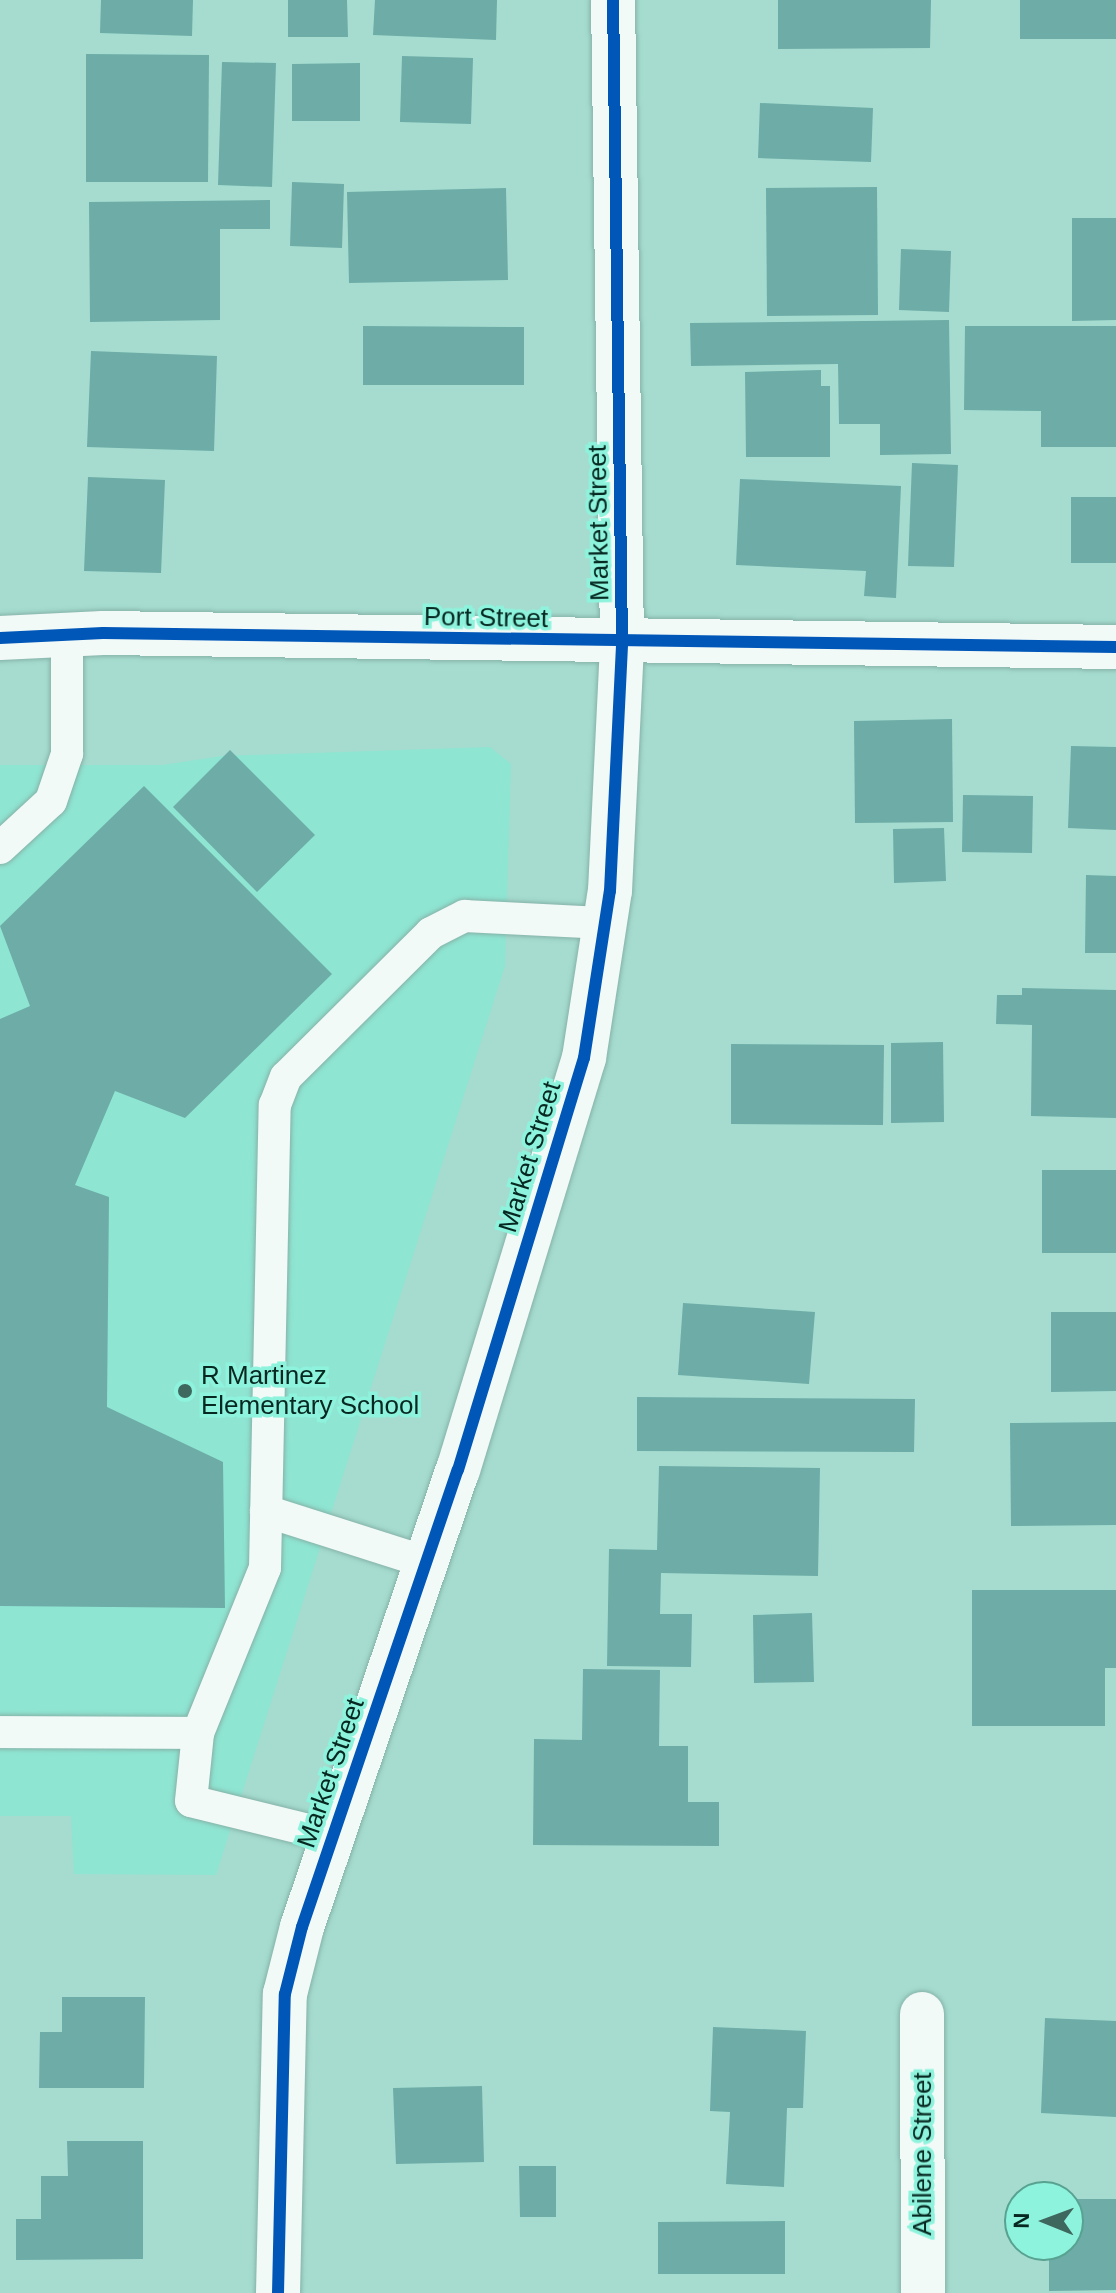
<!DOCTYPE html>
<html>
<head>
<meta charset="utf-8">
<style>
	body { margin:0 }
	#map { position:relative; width:1116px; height:2293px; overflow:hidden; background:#a5dccf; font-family:Arial,sans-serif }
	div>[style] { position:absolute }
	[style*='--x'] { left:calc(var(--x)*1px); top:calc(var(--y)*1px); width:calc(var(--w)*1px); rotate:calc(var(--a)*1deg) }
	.built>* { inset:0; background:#8ee5d2 }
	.building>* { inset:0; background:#6daca7 }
	.roads { filter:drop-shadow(0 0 2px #86b2a8) drop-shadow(0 0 2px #86b2a8) }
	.lane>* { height:32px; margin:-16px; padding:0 16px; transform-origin:16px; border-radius:16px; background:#f2faf8 }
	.street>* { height:44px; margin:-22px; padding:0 22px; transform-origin:22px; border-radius:22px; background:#f2faf8 }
	.secondary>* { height:44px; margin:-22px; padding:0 22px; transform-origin:22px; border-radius:22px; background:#f2faf8 }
	.cycleway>* { height:12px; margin:-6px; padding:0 6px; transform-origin:6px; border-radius:6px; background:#0057b8 }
	.dots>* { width:22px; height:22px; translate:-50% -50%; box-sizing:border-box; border:4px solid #8ef3dc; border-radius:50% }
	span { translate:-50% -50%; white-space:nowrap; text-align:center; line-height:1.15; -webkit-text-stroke:7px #8ef3dc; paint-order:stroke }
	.street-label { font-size:26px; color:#062821 }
	.poi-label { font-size:26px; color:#062821 }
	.left { translate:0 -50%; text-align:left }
	.north { position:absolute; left:1004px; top:2181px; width:80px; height:80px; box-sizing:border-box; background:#8ef3dc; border:2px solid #58a291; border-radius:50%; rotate:271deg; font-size:22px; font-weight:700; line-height:32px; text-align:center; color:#062821 }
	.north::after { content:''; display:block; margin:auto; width:28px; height:36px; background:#3e675e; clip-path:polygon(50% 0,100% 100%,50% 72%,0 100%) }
</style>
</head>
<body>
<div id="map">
	<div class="built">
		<div style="clip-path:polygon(490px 747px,511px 764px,505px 966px,216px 1875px,74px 1874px,71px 1816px,0 1816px,0 765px,163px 765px,222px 756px)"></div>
	</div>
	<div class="building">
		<div style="clip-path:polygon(101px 0,193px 0,192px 36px,100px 33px)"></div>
		<div style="clip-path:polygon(288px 0,347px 0,348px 37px,288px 37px)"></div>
		<div style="clip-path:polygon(375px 0,497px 0,496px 40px,373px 35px)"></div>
		<div style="clip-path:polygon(778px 0,931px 0,930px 48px,778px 49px)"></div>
		<div style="clip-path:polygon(1020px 0,1116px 0,1116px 39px,1020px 39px)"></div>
		<div style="clip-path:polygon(86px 54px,209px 55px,208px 182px,86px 182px)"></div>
		<div style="clip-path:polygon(402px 56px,473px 58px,471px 124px,400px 122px)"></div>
		<div style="clip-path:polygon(222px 62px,276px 63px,272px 187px,218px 185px)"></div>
		<div style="clip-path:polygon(360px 63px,360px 121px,292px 121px,292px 64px)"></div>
		<div style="clip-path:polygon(760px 103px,873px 108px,871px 162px,758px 158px)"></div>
		<div style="clip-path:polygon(292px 182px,344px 184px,342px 248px,290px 246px)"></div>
		<div style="clip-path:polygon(877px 187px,878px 315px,767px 316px,766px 188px)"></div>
		<div style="clip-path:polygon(506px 188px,508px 280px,349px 283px,347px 192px)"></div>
		<div style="clip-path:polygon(270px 200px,270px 229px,220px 229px,220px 320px,90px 322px,89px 202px)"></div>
		<div style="clip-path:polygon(1072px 218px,1116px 218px,1116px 320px,1072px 321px)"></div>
		<div style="clip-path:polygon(901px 249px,951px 251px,949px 312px,899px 310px)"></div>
		<div style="clip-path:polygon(949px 320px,951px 454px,880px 455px,880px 424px,839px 424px,838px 364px,691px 366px,690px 323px)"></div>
		<div style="clip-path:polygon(363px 326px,524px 327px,524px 385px,363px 385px)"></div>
		<div style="clip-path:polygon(965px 326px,1116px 326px,1116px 447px,1041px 447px,1041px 411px,964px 410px)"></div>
		<div style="clip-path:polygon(91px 351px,217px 356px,214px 451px,87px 447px)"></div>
		<div style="clip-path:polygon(821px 370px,821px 386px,830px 386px,830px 457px,746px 457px,745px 372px)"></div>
		<div style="clip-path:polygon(912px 463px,958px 465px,954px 567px,908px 566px)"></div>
		<div style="clip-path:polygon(88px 477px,165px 480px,161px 573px,84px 571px)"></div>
		<div style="clip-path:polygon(740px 479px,901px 486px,896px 598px,864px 596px,866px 571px,736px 565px)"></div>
		<div style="clip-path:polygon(1071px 497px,1116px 497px,1116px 563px,1071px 563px)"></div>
		<div style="clip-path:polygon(952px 719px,953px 822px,855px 823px,854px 721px)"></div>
		<div style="clip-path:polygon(1071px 746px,1116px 747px,1116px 830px,1068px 828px)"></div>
		<div style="clip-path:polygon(230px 750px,315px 835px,257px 892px,173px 807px)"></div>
		<div style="clip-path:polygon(144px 786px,332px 974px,185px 1118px,115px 1091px,75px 1185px,109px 1197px,107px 1407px,223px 1462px,225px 1608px,0 1606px,0 1019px,30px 1006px,0 926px)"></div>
		<div style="clip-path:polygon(963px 795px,1033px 796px,1032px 853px,962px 852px)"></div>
		<div style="clip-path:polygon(944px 828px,946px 881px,894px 883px,893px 829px)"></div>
		<div style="clip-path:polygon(1086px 875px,1116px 876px,1116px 953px,1085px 953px)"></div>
		<div style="clip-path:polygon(1022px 988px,1116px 990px,1116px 1118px,1031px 1116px,1032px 1025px,996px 1024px,997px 995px,1022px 995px)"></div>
		<div style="clip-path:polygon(943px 1042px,944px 1122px,891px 1123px,891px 1043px)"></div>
		<div style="clip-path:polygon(731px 1044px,884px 1045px,883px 1125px,731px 1124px)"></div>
		<div style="clip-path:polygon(1042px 1170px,1116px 1170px,1116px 1253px,1042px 1253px)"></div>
		<div style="clip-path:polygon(683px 1303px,815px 1312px,809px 1384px,678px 1375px)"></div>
		<div style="clip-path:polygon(1051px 1312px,1116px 1312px,1116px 1391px,1051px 1392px)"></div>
		<div style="clip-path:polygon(637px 1397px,915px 1399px,914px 1452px,637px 1451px)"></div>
		<div style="clip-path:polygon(1116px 1422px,1116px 1525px,1011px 1526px,1010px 1423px)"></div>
		<div style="clip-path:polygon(659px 1466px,820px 1468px,818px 1576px,661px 1573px,660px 1614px,692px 1614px,691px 1667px,607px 1666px,609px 1549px,657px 1550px)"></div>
		<div style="clip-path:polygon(972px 1590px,1116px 1590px,1116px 1668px,1105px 1668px,1105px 1726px,972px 1726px)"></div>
		<div style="clip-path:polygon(812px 1613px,814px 1682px,754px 1683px,753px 1615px)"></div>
		<div style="clip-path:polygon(583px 1669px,660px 1670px,659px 1746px,688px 1746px,688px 1802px,719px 1802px,719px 1846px,533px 1845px,534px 1739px,582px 1740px)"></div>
		<div style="clip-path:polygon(62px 1997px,145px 1997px,144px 2088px,39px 2088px,40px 2032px,62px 2032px)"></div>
		<div style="clip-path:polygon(1045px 2018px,1116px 2021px,1116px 2117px,1041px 2113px)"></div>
		<div style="clip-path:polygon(713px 2027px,806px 2031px,803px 2108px,787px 2108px,784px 2187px,726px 2184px,730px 2112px,710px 2111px)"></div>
		<div style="clip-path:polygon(482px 2086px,484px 2162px,396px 2164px,393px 2088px)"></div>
		<div style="clip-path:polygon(67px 2141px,143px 2141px,143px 2259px,16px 2260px,16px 2219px,41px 2219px,41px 2176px,68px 2176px)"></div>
		<div style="clip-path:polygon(519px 2166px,556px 2166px,556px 2217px,520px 2217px)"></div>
		<div style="clip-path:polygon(1068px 2199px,1116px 2199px,1116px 2290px,1049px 2291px,1049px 2245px,1068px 2245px)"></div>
		<div style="clip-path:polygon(785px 2221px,785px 2274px,658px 2274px,658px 2222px)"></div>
	</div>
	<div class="roads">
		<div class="lane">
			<div style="--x:0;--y:848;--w:69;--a:-42.7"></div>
			<div style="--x:51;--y:801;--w:50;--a:-71.2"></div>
			<div style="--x:67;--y:754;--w:119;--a:-90"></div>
			<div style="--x:266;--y:1511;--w:168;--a:17.7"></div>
			<div style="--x:0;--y:1732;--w:198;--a:0.3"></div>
			<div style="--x:333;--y:1836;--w:146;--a:-166.2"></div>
			<div style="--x:191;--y:1801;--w:68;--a:-84.1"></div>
			<div style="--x:198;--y:1733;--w:178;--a:-67.9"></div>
			<div style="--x:265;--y:1568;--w:463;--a:-88.8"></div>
			<div style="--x:275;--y:1105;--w:30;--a:-69"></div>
			<div style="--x:286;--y:1077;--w:204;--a:-44.8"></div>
			<div style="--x:431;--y:933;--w:38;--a:-27"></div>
			<div style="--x:465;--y:916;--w:140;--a:2.9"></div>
		</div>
		<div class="street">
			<div style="--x:0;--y:638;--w:103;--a:-2.8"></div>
			<div style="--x:103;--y:633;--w:1013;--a:0.79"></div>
			<div style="--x:922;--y:2014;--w:279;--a:89.8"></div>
		</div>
		<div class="secondary">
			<div style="--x:278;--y:2293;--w:299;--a:-88.7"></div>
			<div style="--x:285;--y:1994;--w:69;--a:-75.8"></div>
			<div style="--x:302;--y:1927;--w:483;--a:-71.2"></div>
			<div style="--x:458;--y:1470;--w:431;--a:-73"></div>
			<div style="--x:584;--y:1058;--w:169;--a:-81.2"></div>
			<div style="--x:610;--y:891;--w:249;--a:-87.2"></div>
			<div style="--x:622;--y:642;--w:642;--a:-90.8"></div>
		</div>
	</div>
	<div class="cycleway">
		<div style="--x:0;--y:638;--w:103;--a:-2.8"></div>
		<div style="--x:103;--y:633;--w:1013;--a:0.79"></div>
		<div style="--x:278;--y:2293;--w:299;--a:-88.7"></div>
		<div style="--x:285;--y:1994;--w:69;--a:-75.8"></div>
		<div style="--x:302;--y:1927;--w:483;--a:-71.2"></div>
		<div style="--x:458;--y:1470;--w:431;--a:-73"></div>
		<div style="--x:584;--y:1058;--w:169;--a:-81.2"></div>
		<div style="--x:610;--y:891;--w:249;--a:-87.2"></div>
		<div style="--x:622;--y:642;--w:642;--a:-90.8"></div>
	</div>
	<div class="dots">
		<div style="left:185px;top:1391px;background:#3e675e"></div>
	</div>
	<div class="street-label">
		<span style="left:599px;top:523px;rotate:-91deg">Market Street</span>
		<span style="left:486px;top:618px;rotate:1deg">Port Street</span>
		<span style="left:530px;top:1157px;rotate:-73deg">Market Street</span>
		<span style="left:331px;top:1773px;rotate:-71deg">Market Street</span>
		<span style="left:923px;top:2154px;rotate:-90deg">Abilene Street</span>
	</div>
	<div class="poi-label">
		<span class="left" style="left:201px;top:1391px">R Martinez<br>Elementary School</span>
	</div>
	<div class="north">N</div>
</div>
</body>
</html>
